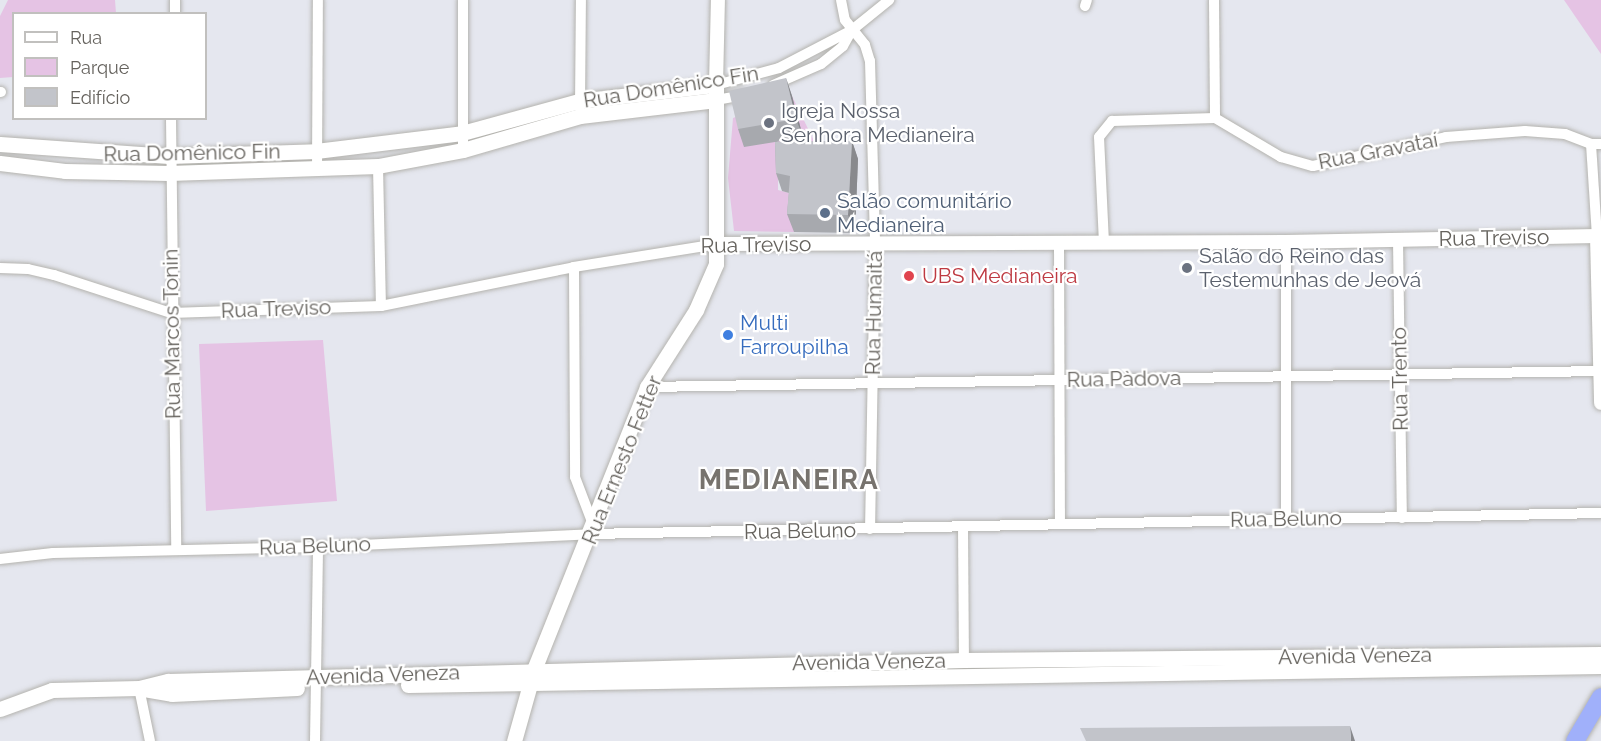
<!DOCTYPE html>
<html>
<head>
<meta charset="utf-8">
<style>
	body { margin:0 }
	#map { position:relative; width:1601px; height:741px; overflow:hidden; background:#e5e7ef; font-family:Raleway,sans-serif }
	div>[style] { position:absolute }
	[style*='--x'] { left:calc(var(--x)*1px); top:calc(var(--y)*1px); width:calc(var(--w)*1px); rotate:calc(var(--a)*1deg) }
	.green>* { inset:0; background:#e5c3e4 }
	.roads { filter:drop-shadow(0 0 2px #b4b3ae) drop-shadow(0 0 2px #b4b3ae) }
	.minor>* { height:10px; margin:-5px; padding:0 5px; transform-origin:5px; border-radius:5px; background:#fff }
	.tertiary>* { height:14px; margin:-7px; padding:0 7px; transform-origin:7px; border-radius:7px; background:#fff }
	.secondary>* { height:15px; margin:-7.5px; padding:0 7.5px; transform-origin:7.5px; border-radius:7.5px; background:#fff }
	.trunk>* { height:18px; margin:-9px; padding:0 9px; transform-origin:9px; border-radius:9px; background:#a0b0fa }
	.wall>* { inset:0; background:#a7a9ae }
	.shaded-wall>* { inset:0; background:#88898d }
	.building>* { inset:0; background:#c2c4ca }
	.dots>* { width:16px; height:16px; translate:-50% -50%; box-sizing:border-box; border:3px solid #fff; border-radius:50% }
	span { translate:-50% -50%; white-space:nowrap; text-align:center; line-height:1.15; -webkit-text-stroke:4.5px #fff; paint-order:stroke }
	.street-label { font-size:21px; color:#65625d }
	.worship-label { font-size:21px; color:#5b616d }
	.left { translate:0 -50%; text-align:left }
	.service-label { font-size:21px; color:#4e5e75 }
	.health-label { font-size:21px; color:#be3a42 }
	.shop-label { font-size:21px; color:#366cbe }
	.district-label { font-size:27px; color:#77736e; font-weight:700; letter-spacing:1.5px }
	.legend { position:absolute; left:12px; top:12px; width:195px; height:108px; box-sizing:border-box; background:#fff; border:2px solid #c1c0be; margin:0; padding:8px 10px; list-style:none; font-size:18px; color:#65625d }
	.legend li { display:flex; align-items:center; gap:12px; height:30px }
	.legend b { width:30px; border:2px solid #c1c0be }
</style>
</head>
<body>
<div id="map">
	<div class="green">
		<div style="clip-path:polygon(8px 0,115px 0,116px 13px,14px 14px,13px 77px,0 78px,0 16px)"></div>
		<div style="clip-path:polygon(1564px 0,1601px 0,1601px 54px)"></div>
		<div style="clip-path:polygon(792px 96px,815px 143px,778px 156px,778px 190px,797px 195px,794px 232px,734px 231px,728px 178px,733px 118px)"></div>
		<div style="clip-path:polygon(323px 340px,337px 501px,206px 511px,199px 344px)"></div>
	</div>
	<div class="roads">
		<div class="minor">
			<div style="--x:463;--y:0;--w:150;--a:90"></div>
			<div style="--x:841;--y:0;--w:20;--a:79"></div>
			<div style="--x:845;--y:20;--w:32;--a:51"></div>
			<div style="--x:865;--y:45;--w:17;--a:73"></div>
			<div style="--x:870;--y:61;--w:184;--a:88.4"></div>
			<div style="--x:875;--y:245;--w:284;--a:91"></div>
			<div style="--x:1214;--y:0;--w:118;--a:89.5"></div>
			<div style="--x:1085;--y:6;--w:6;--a:-72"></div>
			<div style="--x:175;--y:14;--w:14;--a:-90"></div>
			<div style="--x:716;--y:85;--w:65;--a:-15.1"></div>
			<div style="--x:779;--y:68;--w:82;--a:-27.5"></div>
			<div style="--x:852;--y:30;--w:48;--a:-39"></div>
			<div style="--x:773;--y:85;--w:52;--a:-23.6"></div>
			<div style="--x:821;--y:64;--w:28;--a:-39"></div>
			<div style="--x:843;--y:46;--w:18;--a:-61"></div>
			<div style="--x:0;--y:92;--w:1;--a:0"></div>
			<div style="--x:716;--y:100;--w:28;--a:-10"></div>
			<div style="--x:580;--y:106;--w:106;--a:-89.5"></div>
			<div style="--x:171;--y:118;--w:432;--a:89.3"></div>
			<div style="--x:1591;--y:144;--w:92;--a:86.3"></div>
			<div style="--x:378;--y:166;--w:140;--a:88.8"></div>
			<div style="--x:317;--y:169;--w:169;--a:-89.7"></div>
			<div style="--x:1398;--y:240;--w:278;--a:89.2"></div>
			<div style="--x:1286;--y:242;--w:277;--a:90"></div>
			<div style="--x:1104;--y:243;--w:106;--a:-92.7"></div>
			<div style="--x:1099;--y:137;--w:21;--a:-51"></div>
			<div style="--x:1112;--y:121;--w:103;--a:-1.7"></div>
			<div style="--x:1215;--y:118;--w:77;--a:30.6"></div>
			<div style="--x:1281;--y:157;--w:33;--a:16"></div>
			<div style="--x:1313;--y:166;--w:136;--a:-12.3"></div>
			<div style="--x:1446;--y:137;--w:79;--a:-4.3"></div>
			<div style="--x:1525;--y:131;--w:40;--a:4.3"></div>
			<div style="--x:1565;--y:134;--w:28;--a:21"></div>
			<div style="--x:1591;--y:144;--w:10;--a:0"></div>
			<div style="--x:1059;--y:244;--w:280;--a:89.8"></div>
			<div style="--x:574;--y:267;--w:210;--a:89.7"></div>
			<div style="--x:575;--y:477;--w:53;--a:69.2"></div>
			<div style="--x:0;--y:268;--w:28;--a:2"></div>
			<div style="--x:28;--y:269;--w:27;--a:13"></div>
			<div style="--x:54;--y:275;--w:123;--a:18"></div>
			<div style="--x:171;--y:313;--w:210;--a:-1.9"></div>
			<div style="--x:381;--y:306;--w:197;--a:-11.4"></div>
			<div style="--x:574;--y:267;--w:145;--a:-9.1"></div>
			<div style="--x:647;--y:387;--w:954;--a:-0.96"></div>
			<div style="--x:963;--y:526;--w:134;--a:89.6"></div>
			<div style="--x:0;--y:559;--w:53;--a:-6.5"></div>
			<div style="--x:53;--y:553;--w:265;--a:-1.3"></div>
			<div style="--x:318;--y:547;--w:273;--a:-2.7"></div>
			<div style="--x:591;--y:534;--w:1010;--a:-1.19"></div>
			<div style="--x:139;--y:688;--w:54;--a:78.3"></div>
			<div style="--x:315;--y:741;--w:194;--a:-89.1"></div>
		</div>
		<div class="tertiary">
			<div style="--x:716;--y:85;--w:85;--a:-88.7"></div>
			<div style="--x:717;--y:244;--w:569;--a:-0.2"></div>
			<div style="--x:1286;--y:242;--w:311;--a:-1.1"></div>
			<div style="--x:1597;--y:236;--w:167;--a:88.6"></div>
		</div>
		<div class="secondary">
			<div style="--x:0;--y:144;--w:169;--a:4.1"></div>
			<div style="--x:169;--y:156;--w:147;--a:-1.9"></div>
			<div style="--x:316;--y:151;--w:147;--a:-7"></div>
			<div style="--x:462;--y:133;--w:121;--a:-15.3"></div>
			<div style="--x:579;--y:101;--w:138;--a:-6.7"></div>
			<div style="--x:716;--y:85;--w:179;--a:90"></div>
			<div style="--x:716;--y:264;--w:50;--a:113.5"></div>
			<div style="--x:696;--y:310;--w:91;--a:122.5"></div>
			<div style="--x:647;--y:387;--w:305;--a:111.8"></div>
			<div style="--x:534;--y:670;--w:74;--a:105.7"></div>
			<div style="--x:0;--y:163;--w:65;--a:7"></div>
			<div style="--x:65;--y:171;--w:104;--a:1.1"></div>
			<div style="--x:169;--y:173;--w:209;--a:-1.9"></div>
			<div style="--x:378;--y:166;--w:86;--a:-10.7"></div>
			<div style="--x:463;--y:150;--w:122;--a:-16.2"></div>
			<div style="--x:580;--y:116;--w:137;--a:-6.7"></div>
			<div style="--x:408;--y:685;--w:1193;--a:-0.91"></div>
			<div style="--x:144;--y:689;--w:28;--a:10"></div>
			<div style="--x:172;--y:694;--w:125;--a:-2.7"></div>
			<div style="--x:0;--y:709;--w:55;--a:-20.1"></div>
			<div style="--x:52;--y:690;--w:87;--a:-1.3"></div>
			<div style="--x:139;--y:688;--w:30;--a:-14"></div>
			<div style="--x:168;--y:681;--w:796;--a:-1.51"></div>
			<div style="--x:964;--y:660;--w:637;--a:-0.54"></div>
		</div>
		<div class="trunk">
			<div style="--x:1575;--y:741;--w:51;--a:-59.4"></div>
		</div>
	</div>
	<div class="wall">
		<div style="clip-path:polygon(786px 78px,792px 96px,803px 137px,776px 142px,852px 141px,858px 159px,855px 233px,794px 232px,787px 214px,789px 193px,782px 191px,776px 173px,775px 142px,744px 147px,738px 129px)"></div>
	</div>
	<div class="shaded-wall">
		<div style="clip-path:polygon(786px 78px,792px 96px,803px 137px,796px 119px)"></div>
		<div style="clip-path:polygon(852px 141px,858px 159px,855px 233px,848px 215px)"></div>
		<div style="clip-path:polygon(1350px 726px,1355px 741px,1351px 741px)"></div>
	</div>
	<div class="building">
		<div style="clip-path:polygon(786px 78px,796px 119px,738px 129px,729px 91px)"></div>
		<div style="clip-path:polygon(852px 141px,848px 215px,787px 214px,790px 176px,776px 173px,775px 142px)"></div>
		<div style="clip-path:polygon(1350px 726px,1351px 741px,1086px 741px,1080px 728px)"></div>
	</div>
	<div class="dots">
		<div style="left:769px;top:123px;background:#6b7280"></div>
		<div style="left:825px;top:213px;background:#5c6f8a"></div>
		<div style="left:1187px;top:268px;background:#6b7280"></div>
		<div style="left:909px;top:276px;background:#e0444e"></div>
		<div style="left:728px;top:335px;background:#3f7fe0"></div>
	</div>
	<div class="street-label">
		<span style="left:671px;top:87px;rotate:-9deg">Rua Domênico Fin</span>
		<span style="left:1378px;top:151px;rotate:-11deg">Rua Gravataí</span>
		<span style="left:192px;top:153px;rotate:-1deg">Rua Domênico Fin</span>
		<span style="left:1494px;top:238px;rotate:-1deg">Rua Treviso</span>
		<span style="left:756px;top:245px;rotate:-1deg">Rua Treviso</span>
		<span style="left:276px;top:309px;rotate:-2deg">Rua Treviso</span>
		<span style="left:874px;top:313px;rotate:-89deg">Rua Humaitá</span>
		<span style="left:172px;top:334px;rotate:-91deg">Rua Marcos Tonin</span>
		<span style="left:1124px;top:379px;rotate:-1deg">Rua Pàdova</span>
		<span style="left:1400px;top:379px;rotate:-91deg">Rua Trento</span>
		<span style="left:622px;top:460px;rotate:-68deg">Rua Ernesto Fetter</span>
		<span style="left:1286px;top:519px;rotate:-1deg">Rua Beluno</span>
		<span style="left:800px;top:531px;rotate:-1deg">Rua Beluno</span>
		<span style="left:315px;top:546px;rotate:-2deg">Rua Beluno</span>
		<span style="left:1355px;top:656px;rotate:-1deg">Avenida Veneza</span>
		<span style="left:869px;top:662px;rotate:-1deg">Avenida Veneza</span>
		<span style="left:383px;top:675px;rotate:-2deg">Avenida Veneza</span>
	</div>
	<div class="worship-label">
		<span class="left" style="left:781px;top:123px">Igreja Nossa<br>Senhora Medianeira</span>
		<span class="left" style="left:1199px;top:268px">Salão do Reino das<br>Testemunhas de Jeová</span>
	</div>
	<div class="service-label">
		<span class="left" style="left:837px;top:213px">Salão comunitário<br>Medianeira</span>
	</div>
	<div class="health-label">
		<span class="left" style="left:922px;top:276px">UBS Medianeira</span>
	</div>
	<div class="shop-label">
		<span class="left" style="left:740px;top:335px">Multi<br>Farroupilha</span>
	</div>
	<div class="district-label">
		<span style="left:789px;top:480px">MEDIANEIRA</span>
	</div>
	<ul class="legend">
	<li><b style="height:8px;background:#fff"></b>Rua</li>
	<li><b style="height:16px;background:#e5c3e4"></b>Parque</li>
	<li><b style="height:16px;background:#c2c4ca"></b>Edifício</li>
	</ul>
</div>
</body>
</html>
